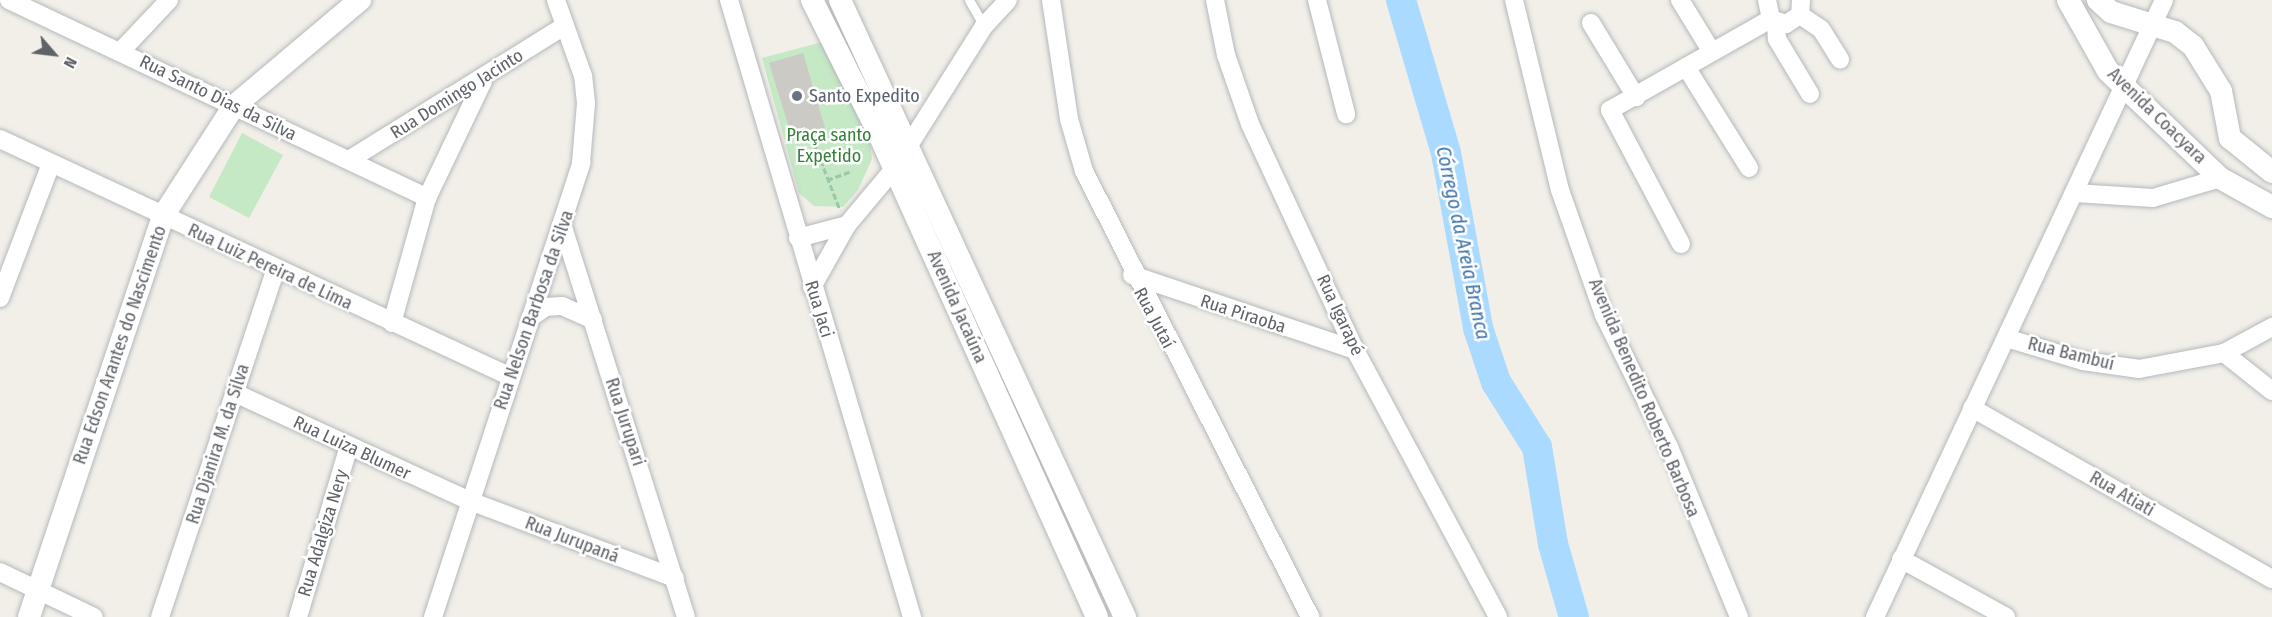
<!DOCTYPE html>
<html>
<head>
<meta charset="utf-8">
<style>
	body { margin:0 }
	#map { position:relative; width:2272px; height:617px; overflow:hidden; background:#f1efe8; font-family:"Fira Sans Condensed",sans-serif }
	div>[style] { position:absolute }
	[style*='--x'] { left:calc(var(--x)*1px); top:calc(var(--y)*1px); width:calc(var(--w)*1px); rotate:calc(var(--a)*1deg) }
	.green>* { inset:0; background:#c5e8c5 }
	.river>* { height:30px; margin:-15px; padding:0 15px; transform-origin:15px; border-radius:15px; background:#aadaff }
	.building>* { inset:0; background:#cccac5 }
	.path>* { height:3px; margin-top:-1.5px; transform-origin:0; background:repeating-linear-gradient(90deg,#9cc7a9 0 6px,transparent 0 9px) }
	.roads { filter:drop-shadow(0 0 2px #b5b8bc) drop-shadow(0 0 2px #b5b8bc) }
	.service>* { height:9px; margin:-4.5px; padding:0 4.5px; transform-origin:4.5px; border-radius:4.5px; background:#fff }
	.minor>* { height:18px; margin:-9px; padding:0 9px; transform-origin:9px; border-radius:9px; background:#fff }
	.tertiary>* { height:22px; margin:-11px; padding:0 11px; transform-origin:11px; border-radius:11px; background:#fff }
	.dots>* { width:16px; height:16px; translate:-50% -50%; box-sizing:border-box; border:3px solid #fff; border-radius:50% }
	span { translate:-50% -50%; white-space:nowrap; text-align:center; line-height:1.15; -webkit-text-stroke:5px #fff; paint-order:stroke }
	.street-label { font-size:18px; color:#5f6368 }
	.worship-label { font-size:18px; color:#5b616d }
	.left { translate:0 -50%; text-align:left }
	.park-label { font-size:18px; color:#348238 }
	.water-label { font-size:20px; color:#4174aa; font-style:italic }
	.north { position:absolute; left:24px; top:24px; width:60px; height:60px; -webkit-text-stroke:4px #fff; paint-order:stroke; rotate:118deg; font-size:16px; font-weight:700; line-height:24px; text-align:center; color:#5f6368 }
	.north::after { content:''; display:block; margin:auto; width:21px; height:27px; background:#5f6368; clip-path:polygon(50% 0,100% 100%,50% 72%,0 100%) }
</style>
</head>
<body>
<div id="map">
	<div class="green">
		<div style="clip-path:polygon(826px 41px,869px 134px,872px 159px,858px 190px,843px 207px,814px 206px,799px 193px,762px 58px)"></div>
		<div style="clip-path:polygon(242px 133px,283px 155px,249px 218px,209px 197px)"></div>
	</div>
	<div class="river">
		<div style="--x:1401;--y:0;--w:159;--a:73.6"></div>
		<div style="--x:1446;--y:153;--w:178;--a:79.6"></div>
		<div style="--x:1478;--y:328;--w:57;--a:71.6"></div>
		<div style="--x:1496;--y:382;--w:77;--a:57.8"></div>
		<div style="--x:1537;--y:447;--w:98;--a:80.6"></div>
		<div style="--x:1553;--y:544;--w:76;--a:74"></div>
	</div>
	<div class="building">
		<div style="clip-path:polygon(803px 53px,825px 128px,792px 137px,769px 63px)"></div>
	</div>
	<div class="path">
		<div style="--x:814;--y:143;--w:72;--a:68.8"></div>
		<div style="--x:827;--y:180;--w:27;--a:-20"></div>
	</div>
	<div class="roads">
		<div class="service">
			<div style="--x:969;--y:0;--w:30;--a:60"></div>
		</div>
		<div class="minor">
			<div style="--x:9;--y:0;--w:463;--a:25.3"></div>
			<div style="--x:729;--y:0;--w:644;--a:73.48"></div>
			<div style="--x:1051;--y:0;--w:120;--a:81.4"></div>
			<div style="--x:1069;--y:119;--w:54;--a:73.9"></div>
			<div style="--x:1084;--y:171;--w:500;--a:63.1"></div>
			<div style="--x:1215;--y:0;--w:56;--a:78.7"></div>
			<div style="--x:1226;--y:55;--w:73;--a:70.8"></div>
			<div style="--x:1250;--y:124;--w:249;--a:65.1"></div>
			<div style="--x:1355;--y:350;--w:303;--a:61.8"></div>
			<div style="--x:1317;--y:0;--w:118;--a:75.7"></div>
			<div style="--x:1514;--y:0;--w:195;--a:76.4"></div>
			<div style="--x:1560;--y:190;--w:133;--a:70.6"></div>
			<div style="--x:1604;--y:315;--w:147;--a:63.8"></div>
			<div style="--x:1669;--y:447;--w:184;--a:67.6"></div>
			<div style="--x:1680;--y:0;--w:61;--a:58.4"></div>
			<div style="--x:1767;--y:0;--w:19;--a:78"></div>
			<div style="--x:1771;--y:19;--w:16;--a:18"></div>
			<div style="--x:1786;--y:24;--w:17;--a:-33"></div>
			<div style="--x:1800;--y:15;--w:15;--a:-86"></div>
			<div style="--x:1800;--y:15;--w:25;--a:34"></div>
			<div style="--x:1821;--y:29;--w:36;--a:58"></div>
			<div style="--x:1776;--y:22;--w:17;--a:87"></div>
			<div style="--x:1777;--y:39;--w:64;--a:59"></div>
			<div style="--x:1591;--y:23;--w:87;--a:58.7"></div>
			<div style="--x:121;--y:51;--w:70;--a:-46.7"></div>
			<div style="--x:1686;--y:67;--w:119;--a:58"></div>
			<div style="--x:0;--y:139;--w:561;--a:24.97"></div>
			<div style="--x:349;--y:160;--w:253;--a:-31.9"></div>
			<div style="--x:2075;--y:193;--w:78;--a:3.7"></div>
			<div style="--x:2153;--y:198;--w:70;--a:-16.6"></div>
			<div style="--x:563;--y:227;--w:409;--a:72.5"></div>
			<div style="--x:798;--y:238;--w:51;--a:-14.9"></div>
			<div style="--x:1681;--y:244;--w:152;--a:-117.9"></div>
			<div style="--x:1610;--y:110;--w:185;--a:-29.5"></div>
			<div style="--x:1132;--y:275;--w:235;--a:18.6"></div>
			<div style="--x:812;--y:287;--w:71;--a:-60.6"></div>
			<div style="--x:847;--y:225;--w:73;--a:-50"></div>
			<div style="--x:894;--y:169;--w:169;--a:-57.8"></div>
			<div style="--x:984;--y:26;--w:35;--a:-47"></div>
			<div style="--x:0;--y:298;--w:143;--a:-69.2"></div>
			<div style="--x:530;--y:318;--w:19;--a:-35"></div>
			<div style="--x:546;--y:307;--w:16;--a:-4"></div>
			<div style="--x:562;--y:306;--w:34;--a:24"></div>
			<div style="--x:392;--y:323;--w:130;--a:-74.4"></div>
			<div style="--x:427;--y:198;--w:130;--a:-64.4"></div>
			<div style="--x:2006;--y:338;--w:80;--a:16.6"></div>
			<div style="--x:2083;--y:361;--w:57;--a:8.1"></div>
			<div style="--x:2139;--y:369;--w:86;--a:-10.7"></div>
			<div style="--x:2224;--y:353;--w:55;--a:-28.4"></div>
			<div style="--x:2224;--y:353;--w:61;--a:38.4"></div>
			<div style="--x:235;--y:393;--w:259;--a:24.7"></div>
			<div style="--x:470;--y:501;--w:219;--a:20.6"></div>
			<div style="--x:1972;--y:408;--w:345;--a:29.7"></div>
			<div style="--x:1901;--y:559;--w:120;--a:28.9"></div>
			<div style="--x:0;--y:572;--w:104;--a:25.6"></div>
			<div style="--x:160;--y:617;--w:364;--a:-71.6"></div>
			<div style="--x:298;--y:617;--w:175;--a:-73.4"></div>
			<div style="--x:433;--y:617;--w:478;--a:-71.9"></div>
			<div style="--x:581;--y:163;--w:60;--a:-85.2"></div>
			<div style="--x:586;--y:103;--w:27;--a:-96"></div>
			<div style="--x:583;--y:76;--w:81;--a:-109.6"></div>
			<div style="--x:1875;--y:617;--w:681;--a:-64.9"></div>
		</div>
		<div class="tertiary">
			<div style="--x:812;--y:0;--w:145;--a:63.4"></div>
			<div style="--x:877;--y:130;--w:534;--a:65.69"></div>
			<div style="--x:840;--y:0;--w:680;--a:65.21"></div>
			<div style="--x:2068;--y:0;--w:81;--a:60.6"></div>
			<div style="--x:2108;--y:71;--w:155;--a:43.7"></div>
			<div style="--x:2220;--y:178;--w:60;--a:29.1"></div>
			<div style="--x:2098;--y:0;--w:18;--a:43"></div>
			<div style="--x:2111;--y:12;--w:67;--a:17.4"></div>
			<div style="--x:2175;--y:32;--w:23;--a:38"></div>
			<div style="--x:2193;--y:46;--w:53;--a:58.1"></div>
			<div style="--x:2221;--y:91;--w:48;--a:79.2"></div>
			<div style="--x:2230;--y:138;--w:54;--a:39"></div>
			<div style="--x:29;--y:617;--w:423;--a:-71.5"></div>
			<div style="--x:163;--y:216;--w:131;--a:-57.2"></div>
			<div style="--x:234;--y:106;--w:165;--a:-40.1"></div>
		</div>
	</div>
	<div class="dots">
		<div style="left:797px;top:96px;background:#6b7280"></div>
	</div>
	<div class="street-label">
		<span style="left:457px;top:94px;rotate:-32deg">Rua Domingo Jacinto</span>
		<span style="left:218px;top:98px;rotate:26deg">Rua Santo Dias da Silva</span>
		<span style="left:2157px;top:116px;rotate:44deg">Avenida Coacyara</span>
		<span style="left:270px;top:267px;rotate:25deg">Rua Luiz Pereira de Lima</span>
		<span style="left:957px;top:307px;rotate:66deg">Avenida Jacaúna</span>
		<span style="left:819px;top:309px;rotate:73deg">Rua Jaci</span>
		<span style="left:534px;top:310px;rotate:-71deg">Rua Nelson Barbosa da Silva</span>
		<span style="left:1243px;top:314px;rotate:18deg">Rua Piraoba</span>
		<span style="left:1340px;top:315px;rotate:65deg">Rua Igarapé</span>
		<span style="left:1154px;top:318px;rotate:62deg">Rua Jutaí</span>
		<span style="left:120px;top:345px;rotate:-71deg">Rua Edson Arantes do Nascimento</span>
		<span style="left:2071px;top:354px;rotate:14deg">Rua Bambuí</span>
		<span style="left:1644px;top:398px;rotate:67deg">Avenida Benedito Roberto Barbosa</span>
		<span style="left:625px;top:422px;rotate:72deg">Rua Jurupari</span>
		<span style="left:218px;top:444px;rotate:-72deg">Rua Djanira M. da Silva</span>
		<span style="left:352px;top:448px;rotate:25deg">Rua Luiza Blumer</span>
		<span style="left:2122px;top:494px;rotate:30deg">Rua Atiati</span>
		<span style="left:323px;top:533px;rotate:-73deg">Rua Adalgiza Nery</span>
		<span style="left:572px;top:540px;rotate:21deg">Rua Jurupaná</span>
	</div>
	<div class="worship-label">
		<span class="left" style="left:809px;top:96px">Santo Expedito</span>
	</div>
	<div class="park-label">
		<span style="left:829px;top:146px">Praça santo<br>Expetido</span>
	</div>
	<div class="water-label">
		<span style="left:1463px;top:243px;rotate:78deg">Córrego da Areia Branca</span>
	</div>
	<div class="north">N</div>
</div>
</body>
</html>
